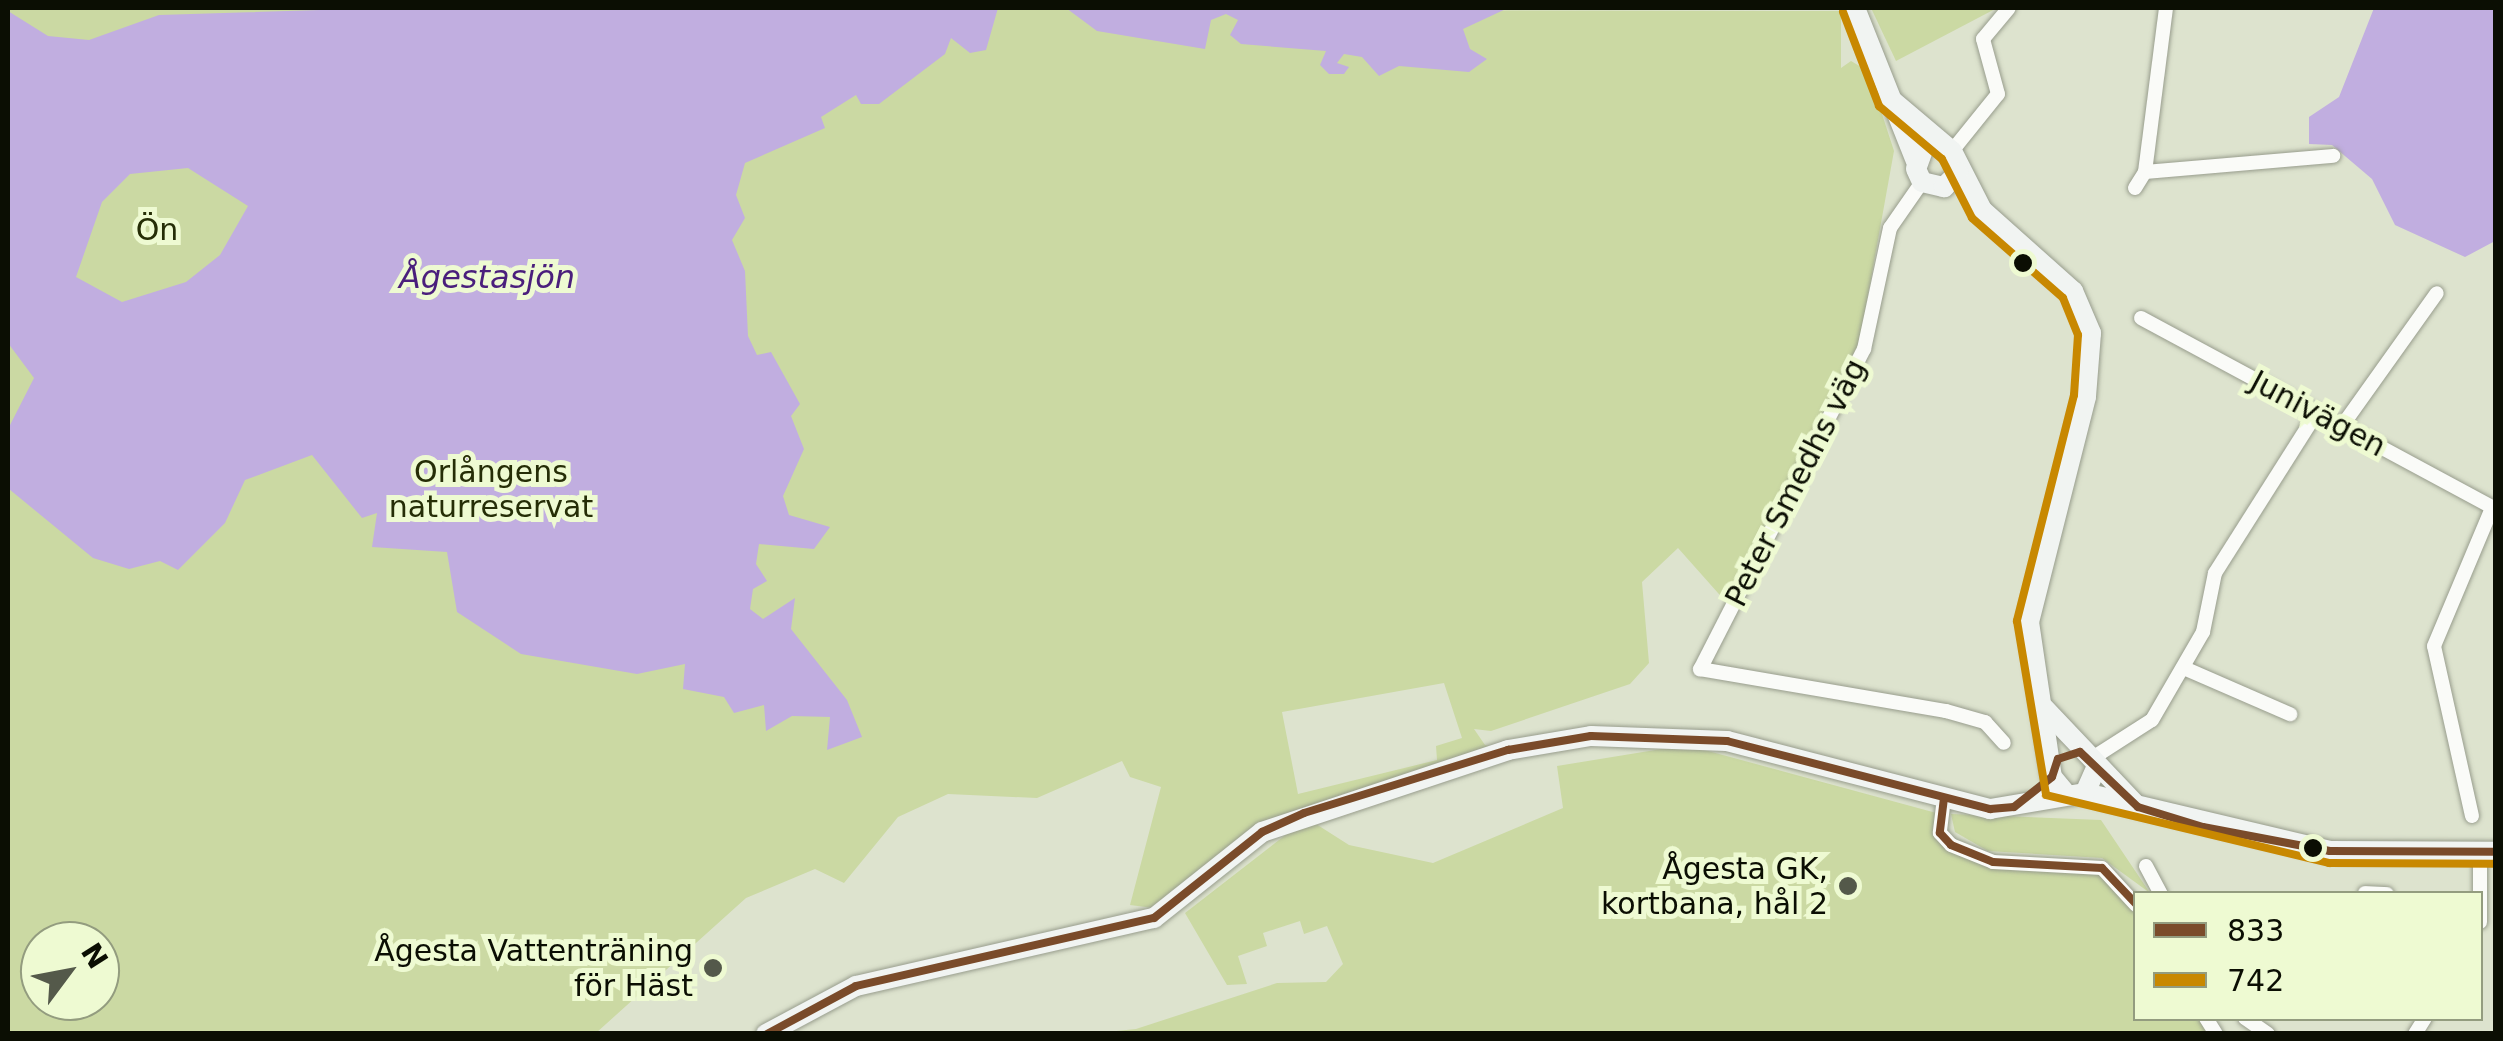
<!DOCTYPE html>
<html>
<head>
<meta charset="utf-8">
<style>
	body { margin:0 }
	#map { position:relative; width:2503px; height:1041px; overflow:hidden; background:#dde3ce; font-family:"DejaVu Sans",sans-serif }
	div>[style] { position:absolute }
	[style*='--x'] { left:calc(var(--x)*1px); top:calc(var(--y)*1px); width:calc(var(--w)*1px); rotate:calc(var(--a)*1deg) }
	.green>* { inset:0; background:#cbd9a3 }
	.water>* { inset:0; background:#c1aee0 }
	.roads { filter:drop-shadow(0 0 2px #989d8d) drop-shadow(0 0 2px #989d8d) }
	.street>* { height:14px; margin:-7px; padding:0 7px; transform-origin:7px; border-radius:7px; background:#fafbf8 }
	.secondary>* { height:20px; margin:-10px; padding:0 10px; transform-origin:10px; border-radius:10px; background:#f1f4f2 }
	.bus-1>* { height:8px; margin:-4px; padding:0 4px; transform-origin:4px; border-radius:4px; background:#7a4b2a }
	.bus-2>* { height:8px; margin:-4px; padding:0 4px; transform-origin:4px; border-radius:4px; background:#c88801 }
	.dots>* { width:28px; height:28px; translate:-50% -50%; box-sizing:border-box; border:5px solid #eefad2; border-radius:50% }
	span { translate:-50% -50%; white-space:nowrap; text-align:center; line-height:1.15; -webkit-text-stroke:10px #eefad2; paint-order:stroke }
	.park-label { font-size:30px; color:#252d06 }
	.street-label { font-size:30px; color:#0b0e03 }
	.poi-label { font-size:30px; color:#0b0e03 }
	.right { translate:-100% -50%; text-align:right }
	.water-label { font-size:32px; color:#4a1e7c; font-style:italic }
	.frame { position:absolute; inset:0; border:10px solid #0b0e03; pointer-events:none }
	.legend { position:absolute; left:2133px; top:891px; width:350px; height:130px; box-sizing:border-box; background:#eefad2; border:2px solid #939c7f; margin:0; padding:12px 18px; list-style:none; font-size:30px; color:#0b0e03 }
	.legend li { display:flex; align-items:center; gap:20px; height:50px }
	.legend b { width:50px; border:2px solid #939c7f }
	.north { position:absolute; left:20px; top:921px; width:100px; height:100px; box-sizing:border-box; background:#eefad2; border:2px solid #939c7f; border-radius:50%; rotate:58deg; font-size:28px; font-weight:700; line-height:40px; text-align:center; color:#0b0e03 }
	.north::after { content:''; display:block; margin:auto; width:35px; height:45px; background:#54594a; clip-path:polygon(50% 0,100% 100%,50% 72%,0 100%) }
</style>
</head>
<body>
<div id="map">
	<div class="green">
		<div style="clip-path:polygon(evenodd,8px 8px,1841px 11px,1841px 68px,1851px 61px,1868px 71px,1894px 151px,1857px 356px,1726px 602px,1678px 548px,1642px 582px,1649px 663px,1630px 684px,1491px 731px,1474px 729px,1485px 745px,1508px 750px,1304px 813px,1169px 910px,1130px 905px,1161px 787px,1130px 777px,1122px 761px,1037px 798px,948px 794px,898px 817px,844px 883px,815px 869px,746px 898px,596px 1033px,8px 1033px,8px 8px,1444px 683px,1462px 738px,1436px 746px,1437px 760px,1298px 794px,1282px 712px,1444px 683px,8px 8px,40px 941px,100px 941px,100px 1001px,40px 1001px,40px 941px)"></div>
		<div style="clip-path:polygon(1871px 8px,1997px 8px,1896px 61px)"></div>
		<div style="clip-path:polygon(1686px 745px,1940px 814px,1940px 833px,1971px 856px,2102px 868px,2135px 905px,2136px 1018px,2206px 1019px,2216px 1034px,1087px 1034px,1136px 1029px,1277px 983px,1326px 982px,1343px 964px,1327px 926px,1304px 934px,1300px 921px,1263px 933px,1267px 946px,1238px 956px,1247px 984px,1227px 985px,1185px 913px,1288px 833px,1316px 824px,1349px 845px,1433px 863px,1563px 808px,1557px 766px)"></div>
		<div style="clip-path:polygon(1951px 814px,2101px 820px,2150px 893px,2102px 858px,1988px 851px,1955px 832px)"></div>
	</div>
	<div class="water">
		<div style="clip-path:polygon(evenodd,386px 8px,998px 8px,986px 50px,970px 53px,951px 38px,945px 54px,879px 104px,861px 104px,856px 95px,821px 117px,825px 128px,745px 163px,736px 195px,745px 218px,732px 240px,745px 271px,748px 336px,757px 355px,771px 352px,800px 404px,791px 416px,804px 449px,783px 496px,789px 515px,830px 527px,814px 549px,759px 544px,756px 564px,767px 581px,753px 589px,750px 609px,763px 619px,795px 598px,791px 629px,847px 700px,862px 737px,827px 750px,830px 717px,792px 716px,766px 731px,764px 705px,734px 713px,724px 697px,683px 689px,685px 664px,637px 674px,521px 654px,457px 612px,447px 552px,372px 547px,377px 513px,362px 518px,312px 455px,245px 480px,225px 523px,178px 570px,160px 561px,129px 569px,93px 558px,9px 489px,8px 429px,34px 378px,8px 343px,8px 11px,48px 36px,89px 40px,159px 15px,386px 8px,188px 168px,248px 206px,220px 255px,186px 282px,122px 302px,76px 277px,102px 202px,130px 174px,188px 168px)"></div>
		<div style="clip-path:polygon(1066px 8px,1508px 8px,1463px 29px,1470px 49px,1487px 59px,1469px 72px,1399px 66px,1379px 76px,1362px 57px,1344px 54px,1337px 63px,1349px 67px,1344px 74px,1329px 74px,1320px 65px,1326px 51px,1241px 44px,1230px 35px,1238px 20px,1226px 14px,1211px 20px,1205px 49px,1097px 31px)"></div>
		<div style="clip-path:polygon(2374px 8px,2495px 8px,2495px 241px,2465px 257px,2395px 225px,2372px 179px,2332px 145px,2309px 144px,2309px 117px,2339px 97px)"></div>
	</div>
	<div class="roads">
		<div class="street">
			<div style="--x:1952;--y:151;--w:73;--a:-51.1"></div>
			<div style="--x:1998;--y:94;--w:57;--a:-105.3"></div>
			<div style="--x:1983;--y:39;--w:40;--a:-50"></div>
			<div style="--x:2145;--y:172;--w:189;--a:-4.9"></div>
			<div style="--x:1922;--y:182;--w:56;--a:124.8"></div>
			<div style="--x:1890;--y:228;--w:124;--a:102.1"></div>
			<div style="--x:1864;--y:349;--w:360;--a:117.1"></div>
			<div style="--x:1700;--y:669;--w:250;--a:9.7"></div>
			<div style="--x:1946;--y:711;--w:41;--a:15.8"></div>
			<div style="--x:1985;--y:722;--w:28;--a:48"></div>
			<div style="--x:2135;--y:188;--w:19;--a:-58"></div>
			<div style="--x:2145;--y:172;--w:165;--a:-82.7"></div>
			<div style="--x:2141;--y:318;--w:403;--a:28.3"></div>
			<div style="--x:2342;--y:426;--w:163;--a:-54.5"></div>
			<div style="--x:2184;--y:668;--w:116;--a:23.5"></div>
			<div style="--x:2091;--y:759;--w:72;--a:-32.6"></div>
			<div style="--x:2152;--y:720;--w:102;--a:-59.9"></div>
			<div style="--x:2203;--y:632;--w:60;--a:-78.5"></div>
			<div style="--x:2215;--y:573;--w:188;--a:-57.6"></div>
			<div style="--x:1944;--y:798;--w:35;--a:97"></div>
			<div style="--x:1940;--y:833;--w:16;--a:47"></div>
			<div style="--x:1951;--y:845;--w:45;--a:22"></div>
			<div style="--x:1993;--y:862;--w:109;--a:3.2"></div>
			<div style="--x:2102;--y:868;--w:50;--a:47.4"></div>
			<div style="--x:2472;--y:816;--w:174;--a:-102.6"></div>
			<div style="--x:2434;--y:646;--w:150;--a:-67.2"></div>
			<div style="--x:2480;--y:853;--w:69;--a:90"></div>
			<div style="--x:2146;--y:866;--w:32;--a:62"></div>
			<div style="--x:2365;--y:893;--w:22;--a:3"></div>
			<div style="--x:2206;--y:1018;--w:19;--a:58"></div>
			<div style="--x:2245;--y:1018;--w:28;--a:35"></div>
			<div style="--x:2415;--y:1034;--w:19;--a:-58"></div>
		</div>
		<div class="secondary">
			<div style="--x:1855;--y:8;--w:165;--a:68.3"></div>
			<div style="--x:1889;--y:98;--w:82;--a:40.1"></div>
			<div style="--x:1952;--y:151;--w:66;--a:63"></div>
			<div style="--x:1982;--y:210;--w:122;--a:41.7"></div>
			<div style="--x:2073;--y:291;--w:46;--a:66.8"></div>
			<div style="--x:2091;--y:333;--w:64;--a:94.5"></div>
			<div style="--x:2086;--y:397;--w:232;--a:104.2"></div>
			<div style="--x:2029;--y:622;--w:157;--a:81.6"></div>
			<div style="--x:2052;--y:777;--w:23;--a:50"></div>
			<div style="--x:1923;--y:150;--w:20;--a:110"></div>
			<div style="--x:1916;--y:169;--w:14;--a:65"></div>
			<div style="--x:1922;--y:182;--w:23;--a:13"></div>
			<div style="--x:1944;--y:187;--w:20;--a:-45"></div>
			<div style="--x:2044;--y:708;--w:135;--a:46.5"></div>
			<div style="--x:2085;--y:793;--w:252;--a:13.3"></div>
			<div style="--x:2330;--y:851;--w:166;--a:0.3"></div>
			<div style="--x:766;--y:1034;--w:102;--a:-28.1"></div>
			<div style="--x:856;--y:986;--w:306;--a:-12.9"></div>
			<div style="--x:1154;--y:918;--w:138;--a:-38.5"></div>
			<div style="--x:1262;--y:832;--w:259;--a:-18.4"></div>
			<div style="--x:1508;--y:750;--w:84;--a:-9.6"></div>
			<div style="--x:1591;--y:736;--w:136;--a:2.1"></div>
			<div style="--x:1727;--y:741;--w:272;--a:14.5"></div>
			<div style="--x:1990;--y:809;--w:96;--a:-9.6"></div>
			<div style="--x:2085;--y:793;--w:27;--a:-66"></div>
		</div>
	</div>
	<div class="bus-1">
		<div style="--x:1944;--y:798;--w:35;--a:97"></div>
		<div style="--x:1940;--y:833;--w:16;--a:47"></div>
		<div style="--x:1951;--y:845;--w:45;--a:22"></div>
		<div style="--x:1993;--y:862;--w:109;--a:3.2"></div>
		<div style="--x:2102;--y:868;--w:50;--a:46.6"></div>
		<div style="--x:767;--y:1034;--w:101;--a:-28.3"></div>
		<div style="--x:856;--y:986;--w:306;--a:-12.9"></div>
		<div style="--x:1154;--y:918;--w:138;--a:-38.5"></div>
		<div style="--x:1262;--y:832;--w:46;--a:-24.3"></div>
		<div style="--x:1304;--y:813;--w:214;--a:-17.2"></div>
		<div style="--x:1508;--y:750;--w:84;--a:-9.6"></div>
		<div style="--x:1591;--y:736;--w:136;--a:2.1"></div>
		<div style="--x:1727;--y:741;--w:272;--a:14.5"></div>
		<div style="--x:1990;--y:809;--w:24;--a:-5"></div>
		<div style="--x:2014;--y:807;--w:48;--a:-38.3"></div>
		<div style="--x:2052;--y:777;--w:19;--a:-72"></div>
		<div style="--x:2058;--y:759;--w:23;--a:-18"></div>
		<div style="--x:2080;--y:752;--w:80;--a:43.5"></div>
		<div style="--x:2138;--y:807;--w:68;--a:17.1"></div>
		<div style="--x:2203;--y:827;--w:129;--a:10.7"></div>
		<div style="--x:2330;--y:851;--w:166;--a:0.3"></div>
	</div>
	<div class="bus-2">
		<div style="--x:1843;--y:12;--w:101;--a:69"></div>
		<div style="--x:1879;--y:106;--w:82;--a:40.1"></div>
		<div style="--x:1942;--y:159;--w:66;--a:63"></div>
		<div style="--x:1972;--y:218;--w:121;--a:41.3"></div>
		<div style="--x:2063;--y:298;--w:40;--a:68"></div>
		<div style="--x:2078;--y:335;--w:60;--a:93.8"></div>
		<div style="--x:2074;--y:395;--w:233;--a:104.2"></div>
		<div style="--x:2017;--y:621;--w:176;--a:80.5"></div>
		<div style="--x:2046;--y:795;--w:291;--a:13.5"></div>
		<div style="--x:2329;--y:863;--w:167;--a:0.3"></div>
	</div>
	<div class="dots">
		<div style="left:2023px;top:263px;background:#0b0e03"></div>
		<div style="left:2313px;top:848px;background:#0b0e03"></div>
		<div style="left:1848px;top:886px;background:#54594a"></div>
		<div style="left:713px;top:968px;background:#54594a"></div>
	</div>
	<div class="park-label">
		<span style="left:157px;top:230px">Ön</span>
		<span style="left:491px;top:489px">Orlångens<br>naturreservat</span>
	</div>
	<div class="street-label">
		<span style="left:2318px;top:414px;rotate:28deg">Junivägen</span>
		<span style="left:1796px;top:483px;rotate:-63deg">Peter Smedhs väg</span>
	</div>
	<div class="poi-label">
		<span class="right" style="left:1828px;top:886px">Ågesta GK,<br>kortbana, hål 2</span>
		<span class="right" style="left:693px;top:968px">Ågesta Vattenträning<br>för Häst</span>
	</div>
	<div class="water-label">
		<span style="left:487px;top:277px">Ågestasjön</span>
	</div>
	<div class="frame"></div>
	<ul class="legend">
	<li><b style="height:12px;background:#7a4b2a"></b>833</li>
	<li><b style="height:12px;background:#c88801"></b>742</li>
	</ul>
	<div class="north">N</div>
</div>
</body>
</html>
